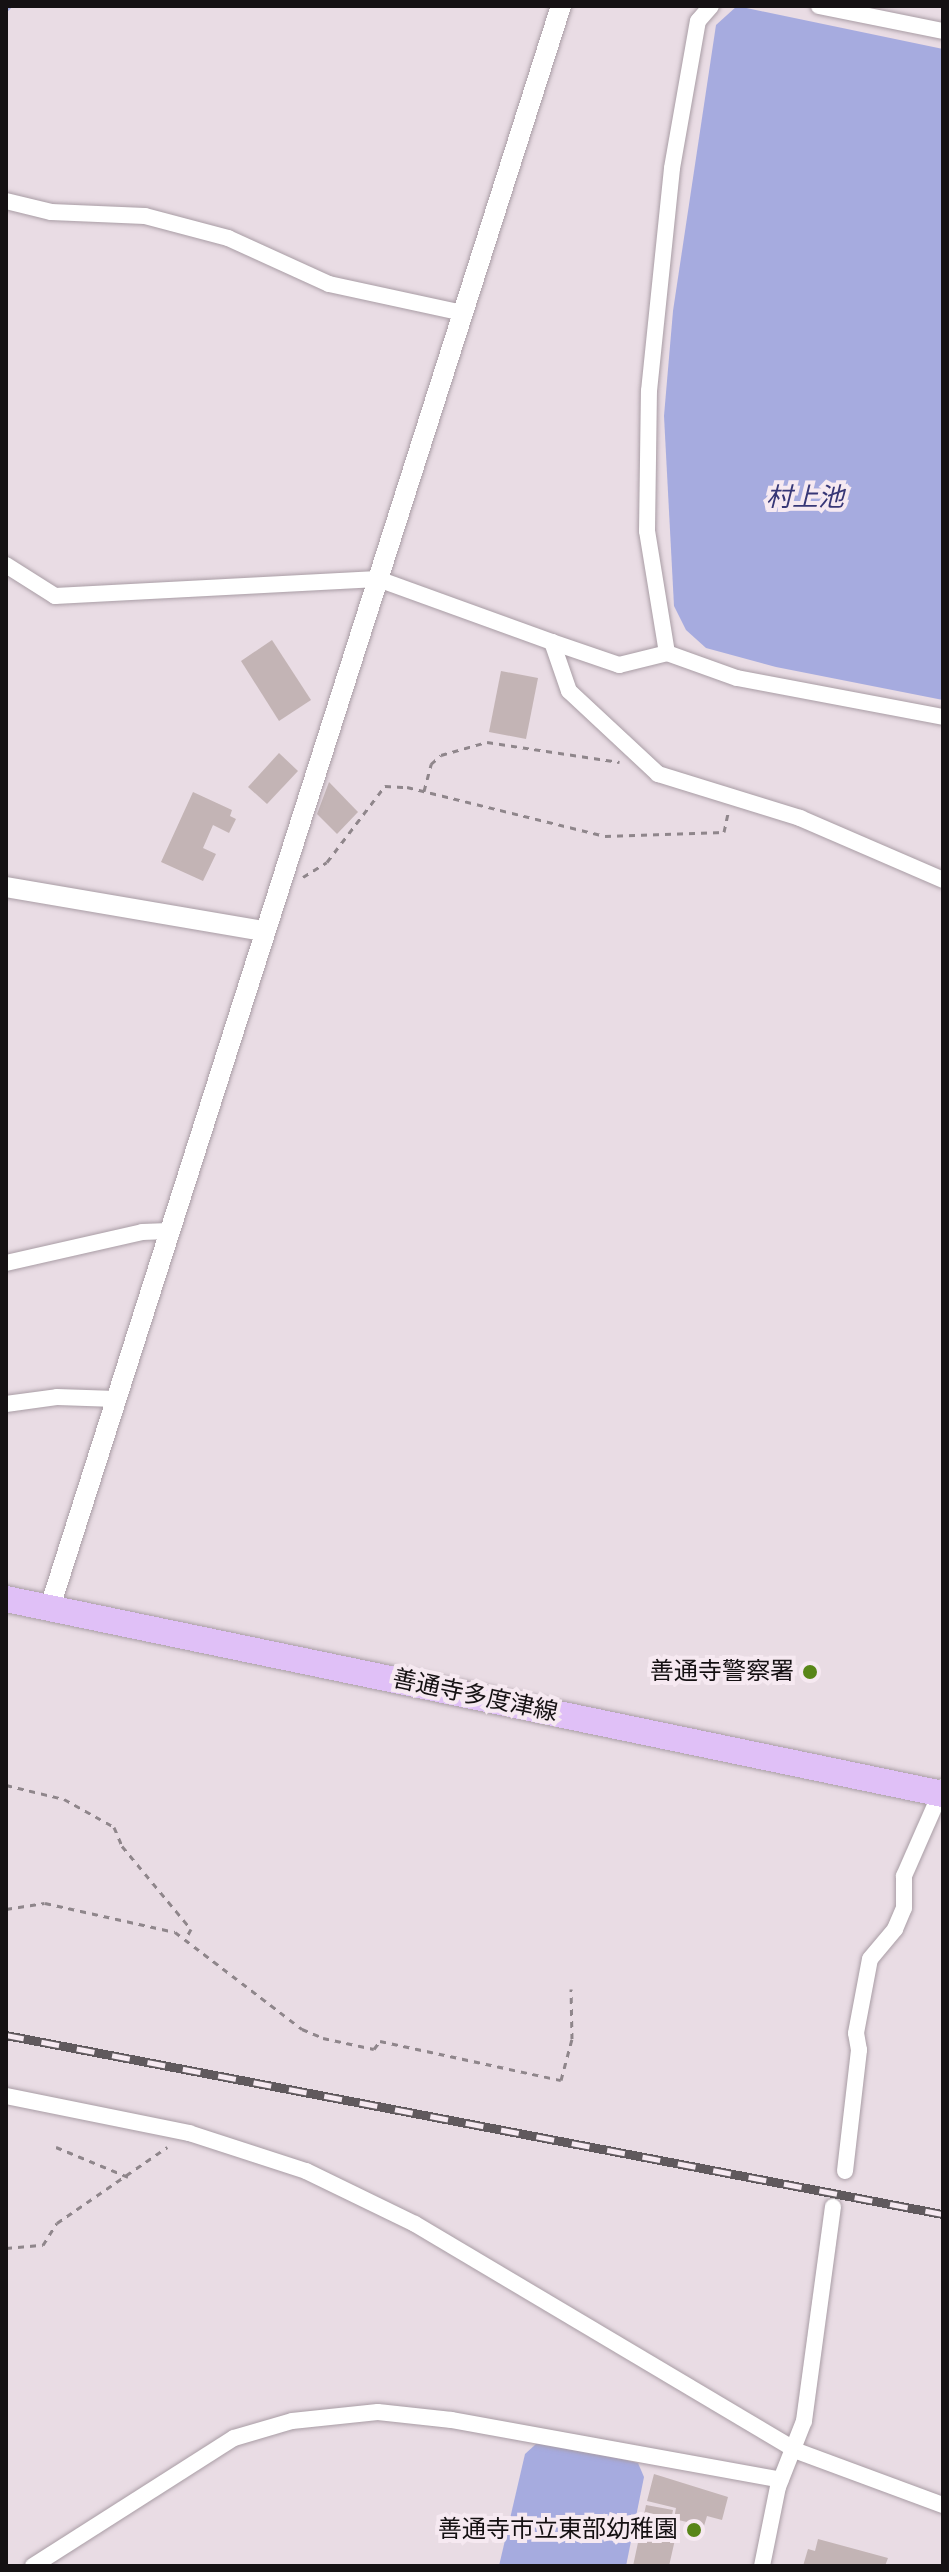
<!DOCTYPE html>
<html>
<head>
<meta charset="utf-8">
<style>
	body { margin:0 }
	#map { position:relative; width:949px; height:2572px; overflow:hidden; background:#e9dce4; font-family:"Fira Sans","Noto Sans JP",sans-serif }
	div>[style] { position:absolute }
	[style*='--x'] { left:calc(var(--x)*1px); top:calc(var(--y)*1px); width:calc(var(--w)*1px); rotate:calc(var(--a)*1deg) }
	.water>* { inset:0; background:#a6abdf }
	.stream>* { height:6px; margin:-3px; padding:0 3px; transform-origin:3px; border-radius:3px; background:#a6abdf }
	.building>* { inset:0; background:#c3b4b5 }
	.path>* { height:3px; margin-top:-1.5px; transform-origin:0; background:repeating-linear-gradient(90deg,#8f868b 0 6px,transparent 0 12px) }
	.roads { filter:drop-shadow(0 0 2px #a99da5) drop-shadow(0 0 2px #a99da5) }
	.minor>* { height:16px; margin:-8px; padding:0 8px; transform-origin:8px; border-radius:8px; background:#fff }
	.tertiary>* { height:20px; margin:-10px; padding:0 10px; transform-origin:10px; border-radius:10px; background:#fff }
	.primary>* { height:26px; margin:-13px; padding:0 13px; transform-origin:13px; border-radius:13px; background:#e0c0f7 }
	.rail>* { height:9px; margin-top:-4.5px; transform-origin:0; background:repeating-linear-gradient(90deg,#f6e9f1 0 18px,#60595d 0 36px); box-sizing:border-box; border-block:2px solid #60595d }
	.dots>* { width:22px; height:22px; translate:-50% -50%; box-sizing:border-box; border:4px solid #f6e9f1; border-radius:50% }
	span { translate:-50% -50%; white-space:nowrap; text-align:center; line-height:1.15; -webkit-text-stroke:8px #f6e9f1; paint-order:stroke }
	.poi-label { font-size:24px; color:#151113 }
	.right { translate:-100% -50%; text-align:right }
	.street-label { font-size:24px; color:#151113 }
	.water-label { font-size:26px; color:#373776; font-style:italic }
	.frame { position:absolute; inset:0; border:8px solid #151113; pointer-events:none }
</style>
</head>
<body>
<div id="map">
	<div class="water">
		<div style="clip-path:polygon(737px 6px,943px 49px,943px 700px,776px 667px,706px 648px,686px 630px,674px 606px,664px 416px,673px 311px,716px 25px)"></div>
		<div style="clip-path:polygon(551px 2442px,638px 2463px,644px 2477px,626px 2566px,499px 2566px,525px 2454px,536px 2444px)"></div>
	</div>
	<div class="stream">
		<div style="--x:6;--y:9;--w:4;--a:-45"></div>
	</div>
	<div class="building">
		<div style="clip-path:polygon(272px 640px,311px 700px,279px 721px,241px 661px)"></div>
		<div style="clip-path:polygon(501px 671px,538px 678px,526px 739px,489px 732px)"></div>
		<div style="clip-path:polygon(279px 753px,298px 771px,267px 804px,248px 787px)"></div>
		<div style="clip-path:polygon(329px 782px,358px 812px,337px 834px,317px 814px)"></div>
		<div style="clip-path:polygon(193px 792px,232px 810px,230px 816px,236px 819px,229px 833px,213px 825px,203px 848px,216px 854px,203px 881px,161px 862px)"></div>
		<div style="clip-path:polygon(654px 2474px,728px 2497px,722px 2520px,707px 2516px,704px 2526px,674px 2519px,676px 2508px,647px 2501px)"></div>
		<div style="clip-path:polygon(646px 2505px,673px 2510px,671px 2520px,679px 2522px,669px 2566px,633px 2566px)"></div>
		<div style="clip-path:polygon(818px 2539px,888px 2558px,885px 2566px,803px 2566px,808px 2549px,815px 2551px)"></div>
	</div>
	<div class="path">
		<div style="--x:424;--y:791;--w:28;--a:-75"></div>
		<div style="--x:431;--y:764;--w:13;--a:-42"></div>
		<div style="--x:441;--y:755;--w:48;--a:-15.8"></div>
		<div style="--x:487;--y:742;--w:134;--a:8.6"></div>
		<div style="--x:303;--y:877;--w:28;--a:-32"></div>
		<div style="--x:327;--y:862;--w:96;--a:-52.7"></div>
		<div style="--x:385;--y:786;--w:22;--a:3"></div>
		<div style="--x:407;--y:787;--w:204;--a:13.9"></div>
		<div style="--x:605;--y:836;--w:119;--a:-1.9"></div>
		<div style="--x:724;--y:832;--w:19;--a:-78"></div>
		<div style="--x:6;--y:1785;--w:60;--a:13.6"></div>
		<div style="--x:64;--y:1799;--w:57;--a:29.2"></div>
		<div style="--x:114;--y:1827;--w:21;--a:67"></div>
		<div style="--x:122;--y:1846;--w:108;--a:50.3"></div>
		<div style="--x:191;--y:1929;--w:10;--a:119"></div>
		<div style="--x:6;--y:1909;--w:39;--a:-9"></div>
		<div style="--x:45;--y:1903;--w:133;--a:12.6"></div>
		<div style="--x:175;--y:1932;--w:160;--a:37.4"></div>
		<div style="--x:302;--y:2029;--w:23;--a:23"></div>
		<div style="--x:323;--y:2038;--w:52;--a:12.2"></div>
		<div style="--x:374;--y:2049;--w:10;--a:-53"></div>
		<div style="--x:380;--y:2041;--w:185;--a:12.2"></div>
		<div style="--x:561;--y:2080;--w:42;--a:-75"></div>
		<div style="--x:572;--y:2039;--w:50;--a:-91.1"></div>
		<div style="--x:56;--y:2147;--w:78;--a:22.6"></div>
		<div style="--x:6;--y:2248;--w:37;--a:-5"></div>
		<div style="--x:43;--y:2245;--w:26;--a:-58"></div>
		<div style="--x:57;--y:2223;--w:134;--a:-34.6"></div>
	</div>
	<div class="roads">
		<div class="minor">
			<div style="--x:819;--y:6;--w:126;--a:11.4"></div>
			<div style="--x:6;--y:201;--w:46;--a:13.7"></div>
			<div style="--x:51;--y:212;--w:94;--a:2.4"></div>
			<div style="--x:145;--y:216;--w:86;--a:14.8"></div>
			<div style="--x:228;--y:238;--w:111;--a:24.5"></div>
			<div style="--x:329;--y:284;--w:137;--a:12.2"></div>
			<div style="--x:6;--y:565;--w:58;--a:32.3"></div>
			<div style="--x:55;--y:596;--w:323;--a:-3"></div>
			<div style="--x:378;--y:579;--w:185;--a:19.9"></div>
			<div style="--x:552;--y:642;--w:52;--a:70.9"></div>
			<div style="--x:569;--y:691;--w:122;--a:43"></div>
			<div style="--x:658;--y:774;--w:149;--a:17.2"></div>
			<div style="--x:800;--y:818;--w:156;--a:23.4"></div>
			<div style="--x:552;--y:642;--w:71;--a:18.9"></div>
			<div style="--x:619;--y:665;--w:49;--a:-14"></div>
			<div style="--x:667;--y:653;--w:124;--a:-99.3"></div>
			<div style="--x:647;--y:531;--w:140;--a:-89.2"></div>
			<div style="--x:649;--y:391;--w:224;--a:-84.1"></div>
			<div style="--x:672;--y:168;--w:149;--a:-80"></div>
			<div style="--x:698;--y:21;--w:20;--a:-49"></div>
			<div style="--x:667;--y:653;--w:74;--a:19.7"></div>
			<div style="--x:737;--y:678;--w:210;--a:10.7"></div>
			<div style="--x:6;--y:1263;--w:139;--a:-12.8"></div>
			<div style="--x:142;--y:1232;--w:27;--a:-2"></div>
			<div style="--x:6;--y:1404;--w:51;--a:-7.8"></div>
			<div style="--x:57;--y:1397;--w:59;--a:1.9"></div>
			<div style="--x:6;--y:2096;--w:187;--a:11.4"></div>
			<div style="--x:189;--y:2133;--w:123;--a:18"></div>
			<div style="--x:306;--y:2171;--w:121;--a:25.9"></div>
			<div style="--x:415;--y:2224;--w:444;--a:30.7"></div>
			<div style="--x:797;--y:2451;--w:156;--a:20.3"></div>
			<div style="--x:845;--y:2171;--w:122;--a:-83.4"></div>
			<div style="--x:859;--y:2050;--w:17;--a:-100"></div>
			<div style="--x:856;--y:2033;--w:75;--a:-79.3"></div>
			<div style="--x:870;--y:1959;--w:39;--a:-50"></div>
			<div style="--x:895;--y:1929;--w:23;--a:-67"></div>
			<div style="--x:904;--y:1908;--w:32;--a:-90"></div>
			<div style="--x:904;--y:1876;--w:97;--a:-66.3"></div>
			<div style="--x:33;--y:2566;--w:238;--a:-32.5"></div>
			<div style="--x:234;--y:2438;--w:60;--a:-16.3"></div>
			<div style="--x:292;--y:2421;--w:86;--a:-6"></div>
			<div style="--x:378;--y:2412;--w:74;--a:6.2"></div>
			<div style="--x:452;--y:2420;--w:334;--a:10.3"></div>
			<div style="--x:762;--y:2566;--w:81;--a:-78.6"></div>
			<div style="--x:778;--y:2487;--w:71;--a:-68.5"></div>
			<div style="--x:804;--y:2421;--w:216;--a:-82.3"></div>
		</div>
		<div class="tertiary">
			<div style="--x:6;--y:887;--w:262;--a:9.7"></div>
			<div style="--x:50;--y:1607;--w:1681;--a:-72.3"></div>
		</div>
		<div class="primary">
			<div style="--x:6;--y:1599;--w:957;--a:11.76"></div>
		</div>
	</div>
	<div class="rail">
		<div style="--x:6;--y:2035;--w:954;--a:10.82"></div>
	</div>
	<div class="dots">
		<div style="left:810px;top:1672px;background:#588618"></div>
		<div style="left:694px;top:2530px;background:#588618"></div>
	</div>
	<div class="poi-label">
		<span class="right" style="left:794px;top:1672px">善通寺警察署</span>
		<span class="right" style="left:678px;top:2530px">善通寺市立東部幼稚園</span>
	</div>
	<div class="street-label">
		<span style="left:475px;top:1696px;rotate:12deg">善通寺多度津線</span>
	</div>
	<div class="water-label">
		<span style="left:805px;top:498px">村上池</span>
	</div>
	<div class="frame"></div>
</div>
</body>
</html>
